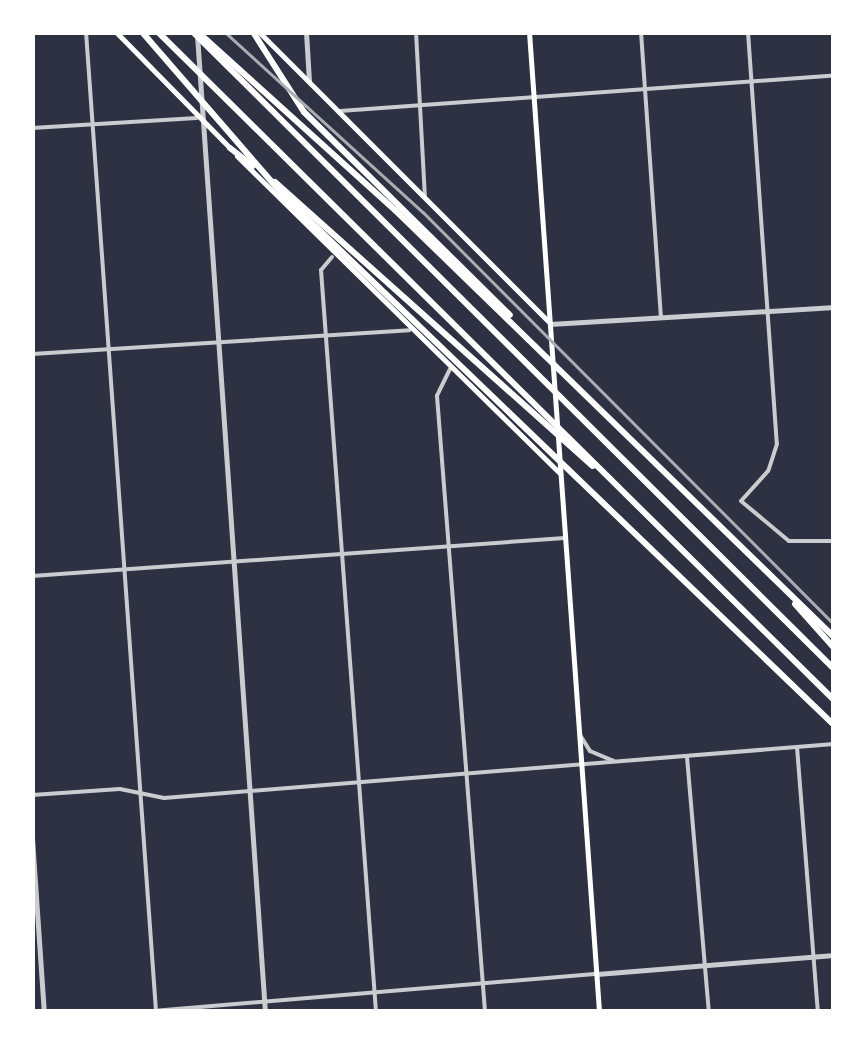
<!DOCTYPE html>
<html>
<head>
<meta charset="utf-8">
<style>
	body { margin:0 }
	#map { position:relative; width:866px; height:1044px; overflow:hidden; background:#2d3142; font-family:"Space Grotesk",sans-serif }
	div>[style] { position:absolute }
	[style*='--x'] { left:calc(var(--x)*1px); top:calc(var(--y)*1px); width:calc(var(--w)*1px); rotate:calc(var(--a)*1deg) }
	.minor>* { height:4px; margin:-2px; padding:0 2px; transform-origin:2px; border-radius:2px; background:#caccd0 }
	.tertiary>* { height:5px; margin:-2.5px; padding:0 2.5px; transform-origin:2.5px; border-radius:2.5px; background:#caccd0 }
	.secondary>* { height:5px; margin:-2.5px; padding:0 2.5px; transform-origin:2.5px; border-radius:2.5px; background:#fff }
	.motorway>* { height:6px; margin:-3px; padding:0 3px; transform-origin:3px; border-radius:3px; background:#fff }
	.tram>* { height:2.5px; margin:-1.25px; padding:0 1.25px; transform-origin:1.25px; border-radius:1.25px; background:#abadb3 }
	span { translate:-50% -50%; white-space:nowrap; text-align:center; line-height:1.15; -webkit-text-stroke:8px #fff; paint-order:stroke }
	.frame { position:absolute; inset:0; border:35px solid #fff; pointer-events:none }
</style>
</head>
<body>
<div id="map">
	<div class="minor">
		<div style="--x:86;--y:32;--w:982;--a:85.91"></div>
		<div style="--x:416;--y:32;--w:164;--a:86.9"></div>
		<div style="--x:641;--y:32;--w:285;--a:86"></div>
		<div style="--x:748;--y:32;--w:413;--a:86"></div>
		<div style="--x:777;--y:444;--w:28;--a:108"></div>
		<div style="--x:768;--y:471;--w:40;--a:132"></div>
		<div style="--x:741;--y:501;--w:62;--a:39.8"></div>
		<div style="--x:789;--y:541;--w:45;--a:0"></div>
		<div style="--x:340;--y:111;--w:495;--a:-4.1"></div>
		<div style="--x:32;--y:128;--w:165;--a:-3.5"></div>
		<div style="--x:332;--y:257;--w:17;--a:130"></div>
		<div style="--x:321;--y:270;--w:744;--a:85.76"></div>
		<div style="--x:32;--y:354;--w:378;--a:-3.6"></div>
		<div style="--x:450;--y:369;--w:30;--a:116"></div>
		<div style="--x:437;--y:396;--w:618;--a:85.54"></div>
		<div style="--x:32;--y:576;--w:534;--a:-4.08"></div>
		<div style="--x:580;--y:735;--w:19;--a:58"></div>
		<div style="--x:590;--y:751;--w:26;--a:23"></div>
		<div style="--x:797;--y:747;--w:266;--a:85.5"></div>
		<div style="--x:687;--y:757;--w:256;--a:85.1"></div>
		<div style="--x:32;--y:795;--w:88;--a:-3.9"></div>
		<div style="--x:120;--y:789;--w:45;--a:11.6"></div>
		<div style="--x:164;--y:798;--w:672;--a:-4.61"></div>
		<div style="--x:153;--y:1011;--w:446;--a:-4.8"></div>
	</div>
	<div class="tertiary">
		<div style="--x:306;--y:32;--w:49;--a:86.5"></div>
		<div style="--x:197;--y:35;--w:979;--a:86.02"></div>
		<div style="--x:550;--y:324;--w:285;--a:-3.4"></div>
		<div style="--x:32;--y:838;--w:174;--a:86.1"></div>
		<div style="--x:597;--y:974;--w:238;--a:-4.6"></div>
	</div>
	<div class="secondary">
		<div style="--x:116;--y:32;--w:163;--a:45.5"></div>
		<div style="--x:259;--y:32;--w:409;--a:45"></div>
		<div style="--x:529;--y:32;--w:982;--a:85.91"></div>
		<div style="--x:237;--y:156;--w:453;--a:44.5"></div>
	</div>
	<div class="motorway">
		<div style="--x:142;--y:32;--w:220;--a:49.1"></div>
		<div style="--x:286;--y:198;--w:760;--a:43.88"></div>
		<div style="--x:158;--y:32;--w:950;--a:44.66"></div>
		<div style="--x:193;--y:32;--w:904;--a:44.82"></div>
		<div style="--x:253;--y:32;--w:95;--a:57.5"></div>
		<div style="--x:304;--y:112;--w:289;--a:44.6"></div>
		<div style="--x:199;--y:33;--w:264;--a:42.1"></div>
		<div style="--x:395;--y:210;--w:612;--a:44.21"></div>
		<div style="--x:230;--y:148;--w:29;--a:38"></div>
		<div style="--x:275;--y:182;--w:426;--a:41.8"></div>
		<div style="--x:795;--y:604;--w:59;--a:48.4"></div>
	</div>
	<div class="tram">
		<div style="--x:225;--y:32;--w:268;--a:42.3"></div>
		<div style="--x:423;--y:212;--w:582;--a:45.07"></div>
	</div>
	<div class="frame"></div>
</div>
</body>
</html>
